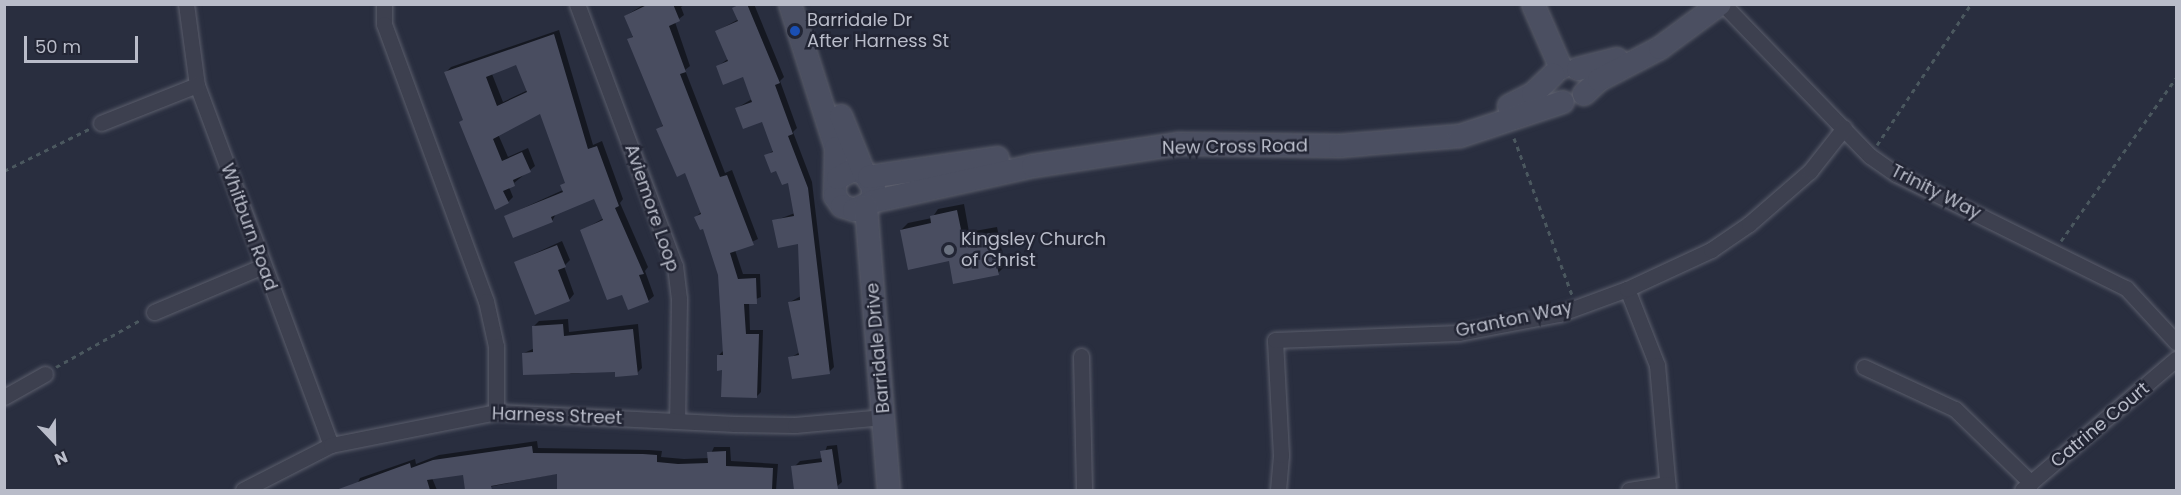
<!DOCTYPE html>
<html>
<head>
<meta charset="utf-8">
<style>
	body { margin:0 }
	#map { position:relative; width:2181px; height:495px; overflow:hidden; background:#292e3f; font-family:Poppins,sans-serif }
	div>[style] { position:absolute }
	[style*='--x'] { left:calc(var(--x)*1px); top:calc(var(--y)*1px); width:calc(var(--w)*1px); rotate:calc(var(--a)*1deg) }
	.shadow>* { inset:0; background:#0007 }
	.building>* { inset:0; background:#494d60 }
	.path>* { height:3px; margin-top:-1.5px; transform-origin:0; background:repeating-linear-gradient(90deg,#4b585f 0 4.5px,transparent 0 9px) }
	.roads { filter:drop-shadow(0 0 2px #5b5e6c) drop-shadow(0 0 2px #5b5e6c) }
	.street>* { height:15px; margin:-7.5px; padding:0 7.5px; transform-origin:7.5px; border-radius:7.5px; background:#3d404f }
	.secondary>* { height:22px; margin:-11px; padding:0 11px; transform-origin:11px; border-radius:11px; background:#4b4f61 }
	.dots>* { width:16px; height:16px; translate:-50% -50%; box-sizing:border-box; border:3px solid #222534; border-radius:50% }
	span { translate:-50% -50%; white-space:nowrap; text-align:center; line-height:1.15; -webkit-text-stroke:5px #222534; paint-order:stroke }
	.poi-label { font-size:18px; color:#b9bcc9 }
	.left { translate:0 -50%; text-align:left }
	.street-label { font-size:18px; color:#b9bcc9 }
	.frame { position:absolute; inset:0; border:6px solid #b9bcc9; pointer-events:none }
	.north { position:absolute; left:24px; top:411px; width:60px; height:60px; -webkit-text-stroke:4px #222534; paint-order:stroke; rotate:158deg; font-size:16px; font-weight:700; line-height:24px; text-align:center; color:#b9bcc9 }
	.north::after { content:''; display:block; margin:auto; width:21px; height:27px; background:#b9bcc9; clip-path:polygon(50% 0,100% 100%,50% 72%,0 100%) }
	.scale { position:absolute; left:24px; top:36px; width:114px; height:27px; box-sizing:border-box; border:3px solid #b9bcc9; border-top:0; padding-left:8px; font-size:18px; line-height:21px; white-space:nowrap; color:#b9bcc9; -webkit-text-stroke:4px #222534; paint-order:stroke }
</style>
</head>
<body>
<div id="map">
	<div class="shadow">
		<div style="clip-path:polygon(645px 4px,686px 4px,681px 7px,684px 15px,675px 22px,690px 66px,685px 70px,725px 173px,732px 170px,758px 239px,735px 250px,743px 274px,760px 274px,761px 297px,749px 302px,750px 330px,763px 330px,761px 392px,756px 397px,724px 369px,718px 356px,724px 350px,720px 275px,704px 227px,696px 217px,702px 211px,686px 171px,658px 130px,663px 125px,629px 40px,634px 35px,625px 16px)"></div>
		<div style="clip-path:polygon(738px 4px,754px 4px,784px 77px,780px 81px,797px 128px,793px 132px,812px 182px,834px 367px,829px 372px,790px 358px,800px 352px,790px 302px,801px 296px,799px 242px,774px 221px,795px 213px,789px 181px,766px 156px,774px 150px,763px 120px,737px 108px,752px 99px,744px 75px,718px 66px,728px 59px,717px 31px,739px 19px,734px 8px)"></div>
		<div style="clip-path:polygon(evenodd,559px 30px,593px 145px,602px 141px,623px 199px,620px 203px,648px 267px,645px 271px,654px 296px,648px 301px,623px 293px,581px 231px,604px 218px,595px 197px,557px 212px,552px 221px,506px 216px,563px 190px,566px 181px,541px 112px,498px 134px,508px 157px,528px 148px,535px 166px,509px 187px,513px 197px,508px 202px,464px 119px,446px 72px,451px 67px,559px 30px,517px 63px,528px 90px,503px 102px,492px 74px,517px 63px)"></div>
		<div style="clip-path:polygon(964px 204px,969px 232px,997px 227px,1005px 266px,998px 273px,950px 260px,901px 230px,908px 223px,932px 218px,938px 209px)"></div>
		<div style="clip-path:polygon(562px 241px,570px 260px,564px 266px,574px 294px,569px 300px,516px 262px)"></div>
		<div style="clip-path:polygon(568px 319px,569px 332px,638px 324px,642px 368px,637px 373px,616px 370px,571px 374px,524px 353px,535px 348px,534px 326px,539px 321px)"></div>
		<div style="clip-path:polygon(537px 441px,538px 448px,649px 450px,662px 451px,661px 457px,684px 459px,709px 458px,714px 447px,730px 447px,731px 461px,778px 464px,776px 490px,558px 490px,559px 473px,474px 490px,466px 490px,464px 474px,432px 478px,437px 490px,345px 490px,356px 487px,360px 478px,415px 459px,416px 464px,439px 455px)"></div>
		<div style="clip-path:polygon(837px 445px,842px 482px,833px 490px,797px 490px,795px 466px,800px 461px,823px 458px,827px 446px)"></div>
	</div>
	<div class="building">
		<div style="clip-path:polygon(649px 4px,673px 4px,680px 21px,669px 26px,686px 72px,680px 74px,720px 177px,727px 175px,754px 245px,730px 253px,738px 279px,756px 278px,757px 304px,744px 304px,746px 334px,759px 334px,757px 398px,721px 397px,722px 370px,717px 371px,717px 355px,723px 355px,718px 275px,703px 229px,700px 230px,694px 217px,701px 214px,685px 173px,677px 177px,656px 129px,663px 126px,627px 39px,633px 37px,624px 16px)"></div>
		<div style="clip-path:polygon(740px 4px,747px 4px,780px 83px,775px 85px,793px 134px,788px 136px,808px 188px,830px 374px,792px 379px,788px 357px,799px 355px,788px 302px,800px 300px,798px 244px,778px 248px,772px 220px,794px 216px,788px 183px,782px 185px,776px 171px,771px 173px,764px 155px,773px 152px,762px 122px,743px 129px,735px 108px,752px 102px,743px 77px,723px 85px,716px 66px,728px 61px,715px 31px,738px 21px,732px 8px)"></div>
		<div style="clip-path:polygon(evenodd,554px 34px,588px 149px,597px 146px,619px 206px,615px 208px,644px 274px,639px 275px,649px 302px,628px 310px,622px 295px,607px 300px,580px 230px,603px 220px,594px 199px,551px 217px,553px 222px,513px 238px,504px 216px,563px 192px,560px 185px,565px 183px,540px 114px,493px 139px,502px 161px,522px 152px,531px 172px,513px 180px,515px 186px,503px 191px,509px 203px,495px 210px,459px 122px,463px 120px,444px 72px,554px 34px,516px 65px,527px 92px,497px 106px,486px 77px,516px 65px)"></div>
		<div style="clip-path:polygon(957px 210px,963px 239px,990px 233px,999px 275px,953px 284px,949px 261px,908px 270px,900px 230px,931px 223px,930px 216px)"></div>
		<div style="clip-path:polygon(557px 245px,566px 267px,558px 270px,570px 301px,535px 315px,514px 262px)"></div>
		<div style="clip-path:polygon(563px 324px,564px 336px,633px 329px,638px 375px,615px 377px,615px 372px,523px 375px,522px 353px,533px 352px,532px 326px)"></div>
		<div style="clip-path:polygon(532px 446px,533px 453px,643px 454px,657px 455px,657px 462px,678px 464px,708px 463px,707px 452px,726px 451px,726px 466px,773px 468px,772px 490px,557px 490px,557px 474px,491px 486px,492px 490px,465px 490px,463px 475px,427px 480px,430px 490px,336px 490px,410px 463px,411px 468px,433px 460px)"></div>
		<div style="clip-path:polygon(832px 449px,838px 489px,794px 490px,791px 466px,822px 462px,820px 451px)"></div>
	</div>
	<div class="path">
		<div style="--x:1514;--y:138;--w:167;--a:69.7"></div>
		<div style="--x:1877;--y:145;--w:169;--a:-56.3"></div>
		<div style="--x:4;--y:171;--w:95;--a:-26.3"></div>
		<div style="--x:2061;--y:241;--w:199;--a:-54.8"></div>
		<div style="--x:56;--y:367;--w:98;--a:-29.2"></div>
	</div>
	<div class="roads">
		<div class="street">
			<div style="--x:186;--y:4;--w:82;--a:82.3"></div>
			<div style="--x:197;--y:85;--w:384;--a:69.6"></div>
			<div style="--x:384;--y:4;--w:20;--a:90"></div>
			<div style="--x:384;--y:24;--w:295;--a:69.8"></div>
			<div style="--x:486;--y:301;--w:46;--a:77.5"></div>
			<div style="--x:496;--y:346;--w:66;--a:90"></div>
			<div style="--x:577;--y:4;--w:280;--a:69.5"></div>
			<div style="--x:675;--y:266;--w:33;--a:83"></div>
			<div style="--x:679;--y:299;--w:122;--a:90.9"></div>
			<div style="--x:1723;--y:4;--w:211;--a:46"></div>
			<div style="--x:1870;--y:156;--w:32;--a:35"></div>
			<div style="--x:1896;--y:174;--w:257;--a:26.4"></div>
			<div style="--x:2126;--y:288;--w:74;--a:47.2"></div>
			<div style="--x:101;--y:123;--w:103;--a:-21.6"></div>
			<div style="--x:1627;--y:289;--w:82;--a:68.5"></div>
			<div style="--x:1657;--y:365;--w:125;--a:85"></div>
			<div style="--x:154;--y:312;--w:118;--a:-22.9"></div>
			<div style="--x:1081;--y:356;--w:134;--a:88.7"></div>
			<div style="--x:1864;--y:367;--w:100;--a:24.8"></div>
			<div style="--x:1955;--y:409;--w:106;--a:44.2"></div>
			<div style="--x:4;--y:397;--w:47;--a:-29.3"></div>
			<div style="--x:243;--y:490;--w:99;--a:-27.1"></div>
			<div style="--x:331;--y:445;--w:168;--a:-11.3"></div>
			<div style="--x:496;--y:412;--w:239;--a:2.9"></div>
			<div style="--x:735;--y:424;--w:60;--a:1"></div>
			<div style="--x:795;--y:425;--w:89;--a:-5.1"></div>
			<div style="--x:1278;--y:490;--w:35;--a:-85"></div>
			<div style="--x:1281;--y:455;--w:115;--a:-93"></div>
			<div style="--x:1275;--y:340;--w:184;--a:-2.2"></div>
			<div style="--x:1459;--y:333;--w:102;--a:-10.8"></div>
			<div style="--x:1559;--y:314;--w:72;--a:-20.2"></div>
			<div style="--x:1627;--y:289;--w:93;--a:-24.9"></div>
			<div style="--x:1711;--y:250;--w:46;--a:-34.4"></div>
			<div style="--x:1749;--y:224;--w:81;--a:-41"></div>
			<div style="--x:1810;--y:171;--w:55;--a:-51.7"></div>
			<div style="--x:1629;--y:490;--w:39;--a:-9"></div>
			<div style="--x:2022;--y:490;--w:202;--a:-40.4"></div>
		</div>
		<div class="secondary">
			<div style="--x:790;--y:4;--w:151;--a:72.3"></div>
			<div style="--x:836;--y:148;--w:48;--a:91.2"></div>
			<div style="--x:835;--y:196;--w:12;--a:55"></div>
			<div style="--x:842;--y:206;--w:13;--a:18"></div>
			<div style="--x:854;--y:210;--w:19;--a:-25"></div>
			<div style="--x:871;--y:202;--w:13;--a:-77"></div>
			<div style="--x:874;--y:189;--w:19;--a:-122"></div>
			<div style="--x:864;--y:173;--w:11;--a:-165"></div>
			<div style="--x:853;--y:170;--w:17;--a:152"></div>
			<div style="--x:1533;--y:4;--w:70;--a:66.4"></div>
			<div style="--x:1578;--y:69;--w:40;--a:-14.4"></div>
			<div style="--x:1584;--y:94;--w:21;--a:-43"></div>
			<div style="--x:1599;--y:80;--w:69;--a:-27.7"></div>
			<div style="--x:1660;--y:48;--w:74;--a:-36.3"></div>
			<div style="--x:1509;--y:106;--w:27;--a:-27"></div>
			<div style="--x:1533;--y:94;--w:28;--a:-44"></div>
			<div style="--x:841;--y:116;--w:61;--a:68"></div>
			<div style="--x:869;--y:177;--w:130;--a:-8.4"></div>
			<div style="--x:871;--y:202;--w:166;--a:-12.5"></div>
			<div style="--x:1033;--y:166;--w:148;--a:-8.6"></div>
			<div style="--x:1179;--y:144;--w:161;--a:0.7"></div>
			<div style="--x:1340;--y:146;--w:120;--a:-4.8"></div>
			<div style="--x:1460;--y:136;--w:108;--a:-18.3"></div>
			<div style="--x:866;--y:206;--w:285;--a:85.4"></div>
		</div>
	</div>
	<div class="dots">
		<div style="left:795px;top:31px;background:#1a4fb4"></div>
		<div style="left:949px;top:250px;background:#6b7280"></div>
	</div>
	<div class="poi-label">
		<span class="left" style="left:807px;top:31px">Barridale Dr<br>After Harness St</span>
		<span class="left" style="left:961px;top:250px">Kingsley Church<br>of Christ</span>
	</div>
	<div class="street-label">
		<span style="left:1235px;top:147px;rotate:-1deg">New Cross Road</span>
		<span style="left:1936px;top:192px;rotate:27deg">Trinity Way</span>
		<span style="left:652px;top:208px;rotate:71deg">Aviemore Loop</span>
		<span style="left:249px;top:227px;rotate:70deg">Whitburn Road</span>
		<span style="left:1514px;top:319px;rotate:-12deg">Granton Way</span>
		<span style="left:878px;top:348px;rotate:-95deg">Barridale Drive</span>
		<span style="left:557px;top:416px;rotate:2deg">Harness Street</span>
		<span style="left:2100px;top:425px;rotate:-40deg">Catrine Court</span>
	</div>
	<div class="frame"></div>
	<div class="north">N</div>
	<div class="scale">50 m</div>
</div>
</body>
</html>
